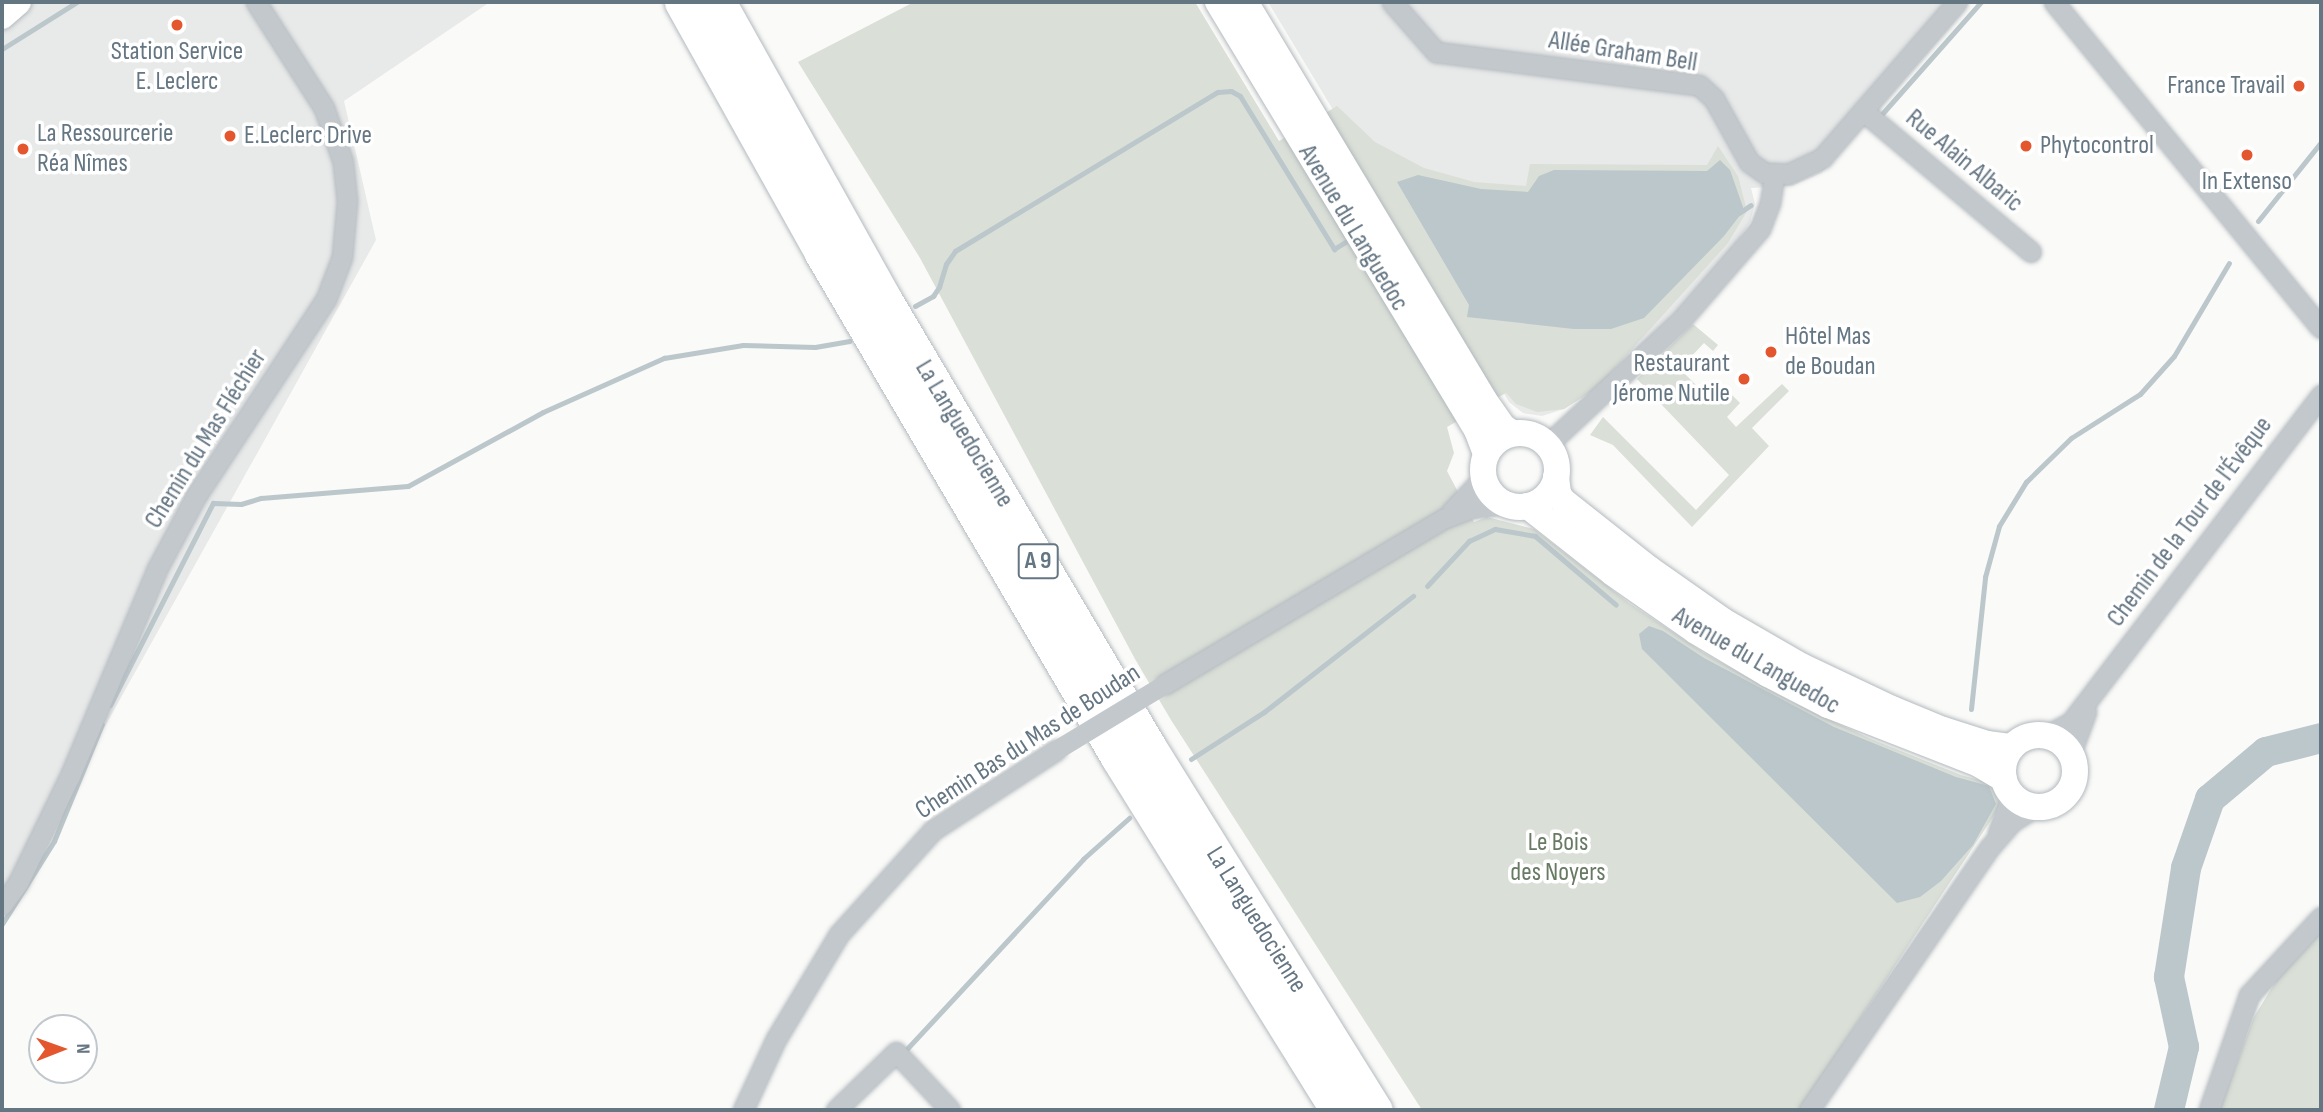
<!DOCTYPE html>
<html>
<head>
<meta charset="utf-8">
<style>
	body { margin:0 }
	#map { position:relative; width:2323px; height:1112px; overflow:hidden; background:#fafaf8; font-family:"Sofia Sans Condensed",sans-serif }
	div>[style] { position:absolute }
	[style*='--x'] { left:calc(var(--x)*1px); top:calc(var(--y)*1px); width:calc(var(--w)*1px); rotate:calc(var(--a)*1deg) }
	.built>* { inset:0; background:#e8e9e9 }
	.green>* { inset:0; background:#dadfd7 }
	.water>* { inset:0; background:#bbc7cb }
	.stream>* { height:5px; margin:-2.5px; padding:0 2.5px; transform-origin:2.5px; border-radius:2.5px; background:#bbc7cb }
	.river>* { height:30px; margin:-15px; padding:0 15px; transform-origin:15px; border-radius:15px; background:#bbc7cb }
	.roads { filter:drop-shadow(0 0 2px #b3babf) drop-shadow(0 0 2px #b3babf) }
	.street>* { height:19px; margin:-9.5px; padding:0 9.5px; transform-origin:9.5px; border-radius:9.5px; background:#c3c8cc }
	.secondary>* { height:26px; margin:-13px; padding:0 13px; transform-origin:13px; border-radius:13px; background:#fff }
	.secondary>.ring { margin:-13px; padding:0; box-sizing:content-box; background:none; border:26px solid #fff; border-radius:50% }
	.highway>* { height:35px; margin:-17.5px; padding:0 17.5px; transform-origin:17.5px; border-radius:17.5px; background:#fff }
	.street-bridge>* { height:19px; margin:-9.5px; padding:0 9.5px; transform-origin:9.5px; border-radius:9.5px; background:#c3c8cc }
	.dots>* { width:19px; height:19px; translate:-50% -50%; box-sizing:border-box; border:4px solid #fff; border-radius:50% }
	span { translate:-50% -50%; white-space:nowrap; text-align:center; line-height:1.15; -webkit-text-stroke:7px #fff; paint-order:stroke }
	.shield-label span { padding:2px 5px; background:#fff; border:2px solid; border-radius:5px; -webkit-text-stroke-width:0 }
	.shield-label { font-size:24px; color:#657683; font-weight:700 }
	.poi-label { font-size:26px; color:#657683 }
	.right { translate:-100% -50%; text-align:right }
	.left { translate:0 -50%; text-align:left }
	.street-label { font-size:26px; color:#657683 }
	.park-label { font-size:26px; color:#687a64 }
	.frame { position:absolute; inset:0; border:4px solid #657683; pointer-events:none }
	.north { position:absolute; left:28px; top:1014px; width:70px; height:70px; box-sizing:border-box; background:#fff; border:2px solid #c1c8cd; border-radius:50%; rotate:89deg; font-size:19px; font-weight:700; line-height:28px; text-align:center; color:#657683 }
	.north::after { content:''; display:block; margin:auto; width:24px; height:32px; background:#e4572e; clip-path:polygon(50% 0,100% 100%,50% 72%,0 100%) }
</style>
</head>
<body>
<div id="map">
	<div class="built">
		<div style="clip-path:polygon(2px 2px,490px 2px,344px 101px,376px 240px,2px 911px)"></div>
		<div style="clip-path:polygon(1268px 2px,1952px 2px,1822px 173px,1792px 186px,1751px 188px,1755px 204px,1750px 222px,1734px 246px,1674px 318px,1594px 390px,1564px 409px,1542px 416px,1523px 413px,1509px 402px)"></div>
	</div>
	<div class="green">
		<div style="clip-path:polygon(914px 2px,1195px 2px,1279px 141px,1337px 106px,1375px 142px,1424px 168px,1474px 182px,1526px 186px,1530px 164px,1707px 165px,1718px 146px,1738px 176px,1747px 211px,1728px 243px,1598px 387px,1564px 409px,1537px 412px,1516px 404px,1506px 393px,1447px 427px,1454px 453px,1447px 471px,1474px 522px,1487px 517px,1534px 529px,1629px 603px,1704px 653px,1790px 701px,1871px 739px,1961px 775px,1990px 783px,2000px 804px,1993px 817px,1800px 1110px,1422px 1110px,1171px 720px,1135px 659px,920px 258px,798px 62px)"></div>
		<div style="clip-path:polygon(1693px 324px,1718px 345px,1713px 351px,1704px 343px,1685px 363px,1684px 373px,1711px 400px,1724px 387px,1740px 403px,1727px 417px,1736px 427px,1782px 384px,1789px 391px,1752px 428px,1769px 446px,1692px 527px,1613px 445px,1590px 435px,1603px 417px,1696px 510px,1729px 475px,1637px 379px)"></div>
		<div style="clip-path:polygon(2321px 928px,2321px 1110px,2219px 1110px,2254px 1017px,2292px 955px)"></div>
	</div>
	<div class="water">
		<div style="clip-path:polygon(1720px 160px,1730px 170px,1744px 210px,1724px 236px,1644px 318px,1611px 329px,1574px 329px,1467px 317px,1469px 305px,1397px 182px,1418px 175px,1481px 189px,1528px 192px,1539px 176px,1554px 170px,1707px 171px)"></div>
		<div style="clip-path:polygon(1649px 626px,1663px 631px,1704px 658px,1834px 727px,1956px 777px,1989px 786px,1996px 804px,1973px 845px,1941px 881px,1920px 897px,1897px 903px,1642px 649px,1639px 634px)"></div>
	</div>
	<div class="stream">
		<div style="--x:2;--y:49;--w:89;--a:-32.1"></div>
		<div style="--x:1881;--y:115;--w:151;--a:-48.5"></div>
		<div style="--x:1739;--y:213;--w:14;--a:-34"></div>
		<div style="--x:2258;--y:221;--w:101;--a:-51.4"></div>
		<div style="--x:915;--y:306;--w:21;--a:-29"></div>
		<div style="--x:933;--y:296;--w:11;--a:-56"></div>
		<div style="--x:939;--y:287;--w:24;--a:-73"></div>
		<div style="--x:946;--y:264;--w:16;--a:-55"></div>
		<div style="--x:955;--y:251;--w:307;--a:-31.2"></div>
		<div style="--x:1218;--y:92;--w:13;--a:-4"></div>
		<div style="--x:1231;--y:91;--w:10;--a:29"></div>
		<div style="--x:1240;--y:96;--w:180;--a:58.4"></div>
		<div style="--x:1334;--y:249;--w:13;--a:-32"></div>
		<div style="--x:1427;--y:586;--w:62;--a:-47"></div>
		<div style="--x:1469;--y:541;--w:29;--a:-25"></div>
		<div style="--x:1495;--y:529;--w:41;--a:9.9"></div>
		<div style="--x:1535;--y:536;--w:106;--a:40.4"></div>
		<div style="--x:110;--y:705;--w:227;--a:-63"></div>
		<div style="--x:213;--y:503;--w:28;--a:2"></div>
		<div style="--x:241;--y:504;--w:21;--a:-17"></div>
		<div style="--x:261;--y:498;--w:147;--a:-4.7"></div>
		<div style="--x:408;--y:486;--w:154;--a:-28.7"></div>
		<div style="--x:543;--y:412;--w:133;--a:-24.1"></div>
		<div style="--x:664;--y:358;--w:80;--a:-9.3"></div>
		<div style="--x:743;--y:345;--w:72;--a:1.6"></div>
		<div style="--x:815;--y:347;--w:35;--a:-10"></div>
		<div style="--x:1971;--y:709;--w:133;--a:-83.9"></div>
		<div style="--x:1985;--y:577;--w:53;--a:-74.6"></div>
		<div style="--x:1999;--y:526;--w:52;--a:-58.5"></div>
		<div style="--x:2026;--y:482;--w:63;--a:-44.4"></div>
		<div style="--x:2071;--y:438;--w:82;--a:-32.5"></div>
		<div style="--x:2140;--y:394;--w:51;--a:-48.2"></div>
		<div style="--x:2174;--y:356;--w:108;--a:-59.4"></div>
		<div style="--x:1191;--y:759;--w:87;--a:-32.8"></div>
		<div style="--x:1264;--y:712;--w:189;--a:-37.9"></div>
		<div style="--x:2;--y:924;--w:98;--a:-57.9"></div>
		<div style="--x:54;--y:841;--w:126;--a:-67.7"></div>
		<div style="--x:903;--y:1053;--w:265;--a:-47.1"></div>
		<div style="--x:1083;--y:859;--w:62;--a:-41.7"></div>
	</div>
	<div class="river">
		<div style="--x:2169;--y:1110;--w:65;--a:-76.6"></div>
		<div style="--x:2184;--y:1047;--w:72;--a:-102.1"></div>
		<div style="--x:2169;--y:977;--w:110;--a:-81.1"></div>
		<div style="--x:2186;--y:868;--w:73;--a:-70.8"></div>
		<div style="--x:2210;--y:799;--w:73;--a:-40"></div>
		<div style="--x:2266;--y:752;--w:57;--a:-14.3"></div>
	</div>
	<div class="roads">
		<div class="street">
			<div style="--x:1392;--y:2;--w:67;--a:48.7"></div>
			<div style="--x:1436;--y:52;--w:265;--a:7.2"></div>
			<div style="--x:1699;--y:85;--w:21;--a:43"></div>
			<div style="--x:1714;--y:99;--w:72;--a:60.9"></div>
			<div style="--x:1749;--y:162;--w:19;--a:35"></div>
			<div style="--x:1765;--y:173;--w:23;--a:2"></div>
			<div style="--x:1788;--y:174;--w:38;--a:-25"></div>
			<div style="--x:1822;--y:158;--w:206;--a:-49.1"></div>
			<div style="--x:2054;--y:2;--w:421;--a:50.7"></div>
			<div style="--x:1863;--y:111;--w:219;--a:40"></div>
			<div style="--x:1547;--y:445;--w:185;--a:-43"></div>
			<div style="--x:1682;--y:319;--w:119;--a:-49.1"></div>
			<div style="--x:1760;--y:229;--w:28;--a:-69"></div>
			<div style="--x:1770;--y:203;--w:30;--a:-81"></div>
			<div style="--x:1451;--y:512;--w:47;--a:-46.7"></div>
			<div style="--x:1165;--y:684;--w:323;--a:-30.7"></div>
			<div style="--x:1443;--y:519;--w:30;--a:-21"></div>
			<div style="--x:1471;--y:508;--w:33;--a:-7"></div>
			<div style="--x:2047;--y:735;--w:27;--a:-28"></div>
			<div style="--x:2071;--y:722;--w:412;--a:-52.6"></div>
			<div style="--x:2071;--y:753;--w:44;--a:-69.9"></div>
			<div style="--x:1998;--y:833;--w:40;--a:-69.8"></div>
			<div style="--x:2;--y:905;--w:27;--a:-54"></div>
			<div style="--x:18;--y:883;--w:119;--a:-64.1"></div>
			<div style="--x:70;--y:776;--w:225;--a:-67.2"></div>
			<div style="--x:157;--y:569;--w:83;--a:-61.9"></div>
			<div style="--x:196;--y:496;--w:236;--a:-56.6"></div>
			<div style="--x:326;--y:299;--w:45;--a:-69.1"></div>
			<div style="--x:342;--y:257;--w:56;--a:-84.9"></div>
			<div style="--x:347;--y:201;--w:39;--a:-96"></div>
			<div style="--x:343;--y:162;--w:57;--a:-109.4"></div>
			<div style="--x:324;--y:108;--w:126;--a:-122.7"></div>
			<div style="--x:743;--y:1110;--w:78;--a:-65.1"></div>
			<div style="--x:776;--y:1039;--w:122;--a:-59"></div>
			<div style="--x:839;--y:934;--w:140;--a:-47.9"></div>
			<div style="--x:933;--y:830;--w:147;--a:-33"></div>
			<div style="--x:836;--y:1110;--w:83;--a:-44"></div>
			<div style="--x:896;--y:1052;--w:79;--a:47"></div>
			<div style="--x:1809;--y:1110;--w:319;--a:-55.5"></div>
			<div style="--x:1990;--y:847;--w:35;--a:-49"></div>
			<div style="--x:2013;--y:821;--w:26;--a:-32"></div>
			<div style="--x:2209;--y:1110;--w:122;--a:-70.8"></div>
			<div style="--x:2249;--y:995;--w:106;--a:-47.3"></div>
		</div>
		<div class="secondary">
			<div style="--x:1218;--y:2;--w:500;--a:58.82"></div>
			<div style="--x:1477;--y:430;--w:26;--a:69"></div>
			<div style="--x:1245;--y:2;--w:464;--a:59"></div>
			<div style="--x:1484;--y:400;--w:33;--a:55"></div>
			<div style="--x:1503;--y:427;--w:11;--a:34"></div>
			<div style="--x:2;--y:16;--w:21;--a:-41"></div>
			<div class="ring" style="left:1483px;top:433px;width:48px;height:48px"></div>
			<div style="--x:1556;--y:477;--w:17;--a:83"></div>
			<div style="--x:1558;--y:494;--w:9;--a:54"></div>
			<div style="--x:1563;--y:501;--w:110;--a:38.3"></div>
			<div style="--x:1649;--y:569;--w:90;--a:35.1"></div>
			<div style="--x:1723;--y:621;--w:90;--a:30"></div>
			<div style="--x:1801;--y:666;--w:101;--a:25.3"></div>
			<div style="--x:1892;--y:709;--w:55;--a:22.4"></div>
			<div style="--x:1943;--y:730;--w:46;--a:17.7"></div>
			<div style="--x:1987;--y:744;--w:25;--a:7"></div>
			<div style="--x:1528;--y:506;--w:108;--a:38.2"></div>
			<div style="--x:1613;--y:573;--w:101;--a:34.9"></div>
			<div style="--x:1696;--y:631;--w:84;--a:30.8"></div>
			<div style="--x:1768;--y:674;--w:68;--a:27.3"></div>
			<div style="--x:1828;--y:705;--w:162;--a:21.3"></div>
			<div style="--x:1979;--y:764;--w:29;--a:31"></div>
			<div class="ring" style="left:2003px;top:735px;width:46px;height:46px"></div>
		</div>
		<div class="highway">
			<div style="--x:682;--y:2;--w:287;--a:60.8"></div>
			<div style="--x:822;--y:253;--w:584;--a:59.57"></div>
			<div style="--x:1118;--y:757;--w:416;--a:58.1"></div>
			<div style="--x:718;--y:2;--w:340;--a:60.8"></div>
			<div style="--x:884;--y:299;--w:519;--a:59.43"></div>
			<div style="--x:1148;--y:746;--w:429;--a:58.1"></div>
		</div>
	</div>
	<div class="street-bridge">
		<div style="--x:1056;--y:750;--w:127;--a:-31.2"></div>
	</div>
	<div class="dots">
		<div style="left:177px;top:25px;background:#e4572e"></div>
		<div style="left:2299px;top:86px;background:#e4572e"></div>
		<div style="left:230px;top:136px;background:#e4572e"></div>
		<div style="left:2026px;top:146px;background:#e4572e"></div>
		<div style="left:23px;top:149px;background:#e4572e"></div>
		<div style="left:2247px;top:155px;background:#e4572e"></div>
		<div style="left:1771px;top:352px;background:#e4572e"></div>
		<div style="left:1744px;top:379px;background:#e4572e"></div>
	</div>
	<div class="shield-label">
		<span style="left:1038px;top:561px">A 9</span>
	</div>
	<div class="poi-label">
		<span style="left:177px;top:67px">Station Service<br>E. Leclerc</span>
		<span class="right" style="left:2285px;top:86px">France Travail</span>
		<span class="left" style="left:37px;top:149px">La Ressourcerie<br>Réa Nîmes</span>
		<span class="left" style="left:244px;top:136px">E.Leclerc Drive</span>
		<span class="left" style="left:2040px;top:146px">Phytocontrol</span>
		<span style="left:2247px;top:182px">In Extenso</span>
		<span class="left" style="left:1785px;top:352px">Hôtel Mas<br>de Boudan</span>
		<span class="right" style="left:1730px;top:379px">Restaurant<br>Jérome Nutile</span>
	</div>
	<div class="street-label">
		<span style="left:1623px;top:52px;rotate:9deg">Allée Graham Bell</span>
		<span style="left:1964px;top:161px;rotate:40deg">Rue Alain Albaric</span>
		<span style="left:1353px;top:228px;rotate:59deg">Avenue du Languedoc</span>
		<span style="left:964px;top:434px;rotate:59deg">La Languedocienne</span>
		<span style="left:206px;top:439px;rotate:-58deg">Chemin du Mas Fléchier</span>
		<span style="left:2190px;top:522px;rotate:-53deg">Chemin de la Tour de l'Évêque</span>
		<span style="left:1756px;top:661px;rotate:30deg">Avenue du Languedoc</span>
		<span style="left:1028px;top:742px;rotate:-33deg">Chemin Bas du Mas de Boudan</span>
		<span style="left:1256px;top:920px;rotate:58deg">La Languedocienne</span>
	</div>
	<div class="park-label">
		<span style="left:1558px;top:858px">Le Bois<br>des Noyers</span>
	</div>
	<div class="frame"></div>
	<div class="north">N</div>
</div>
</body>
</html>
